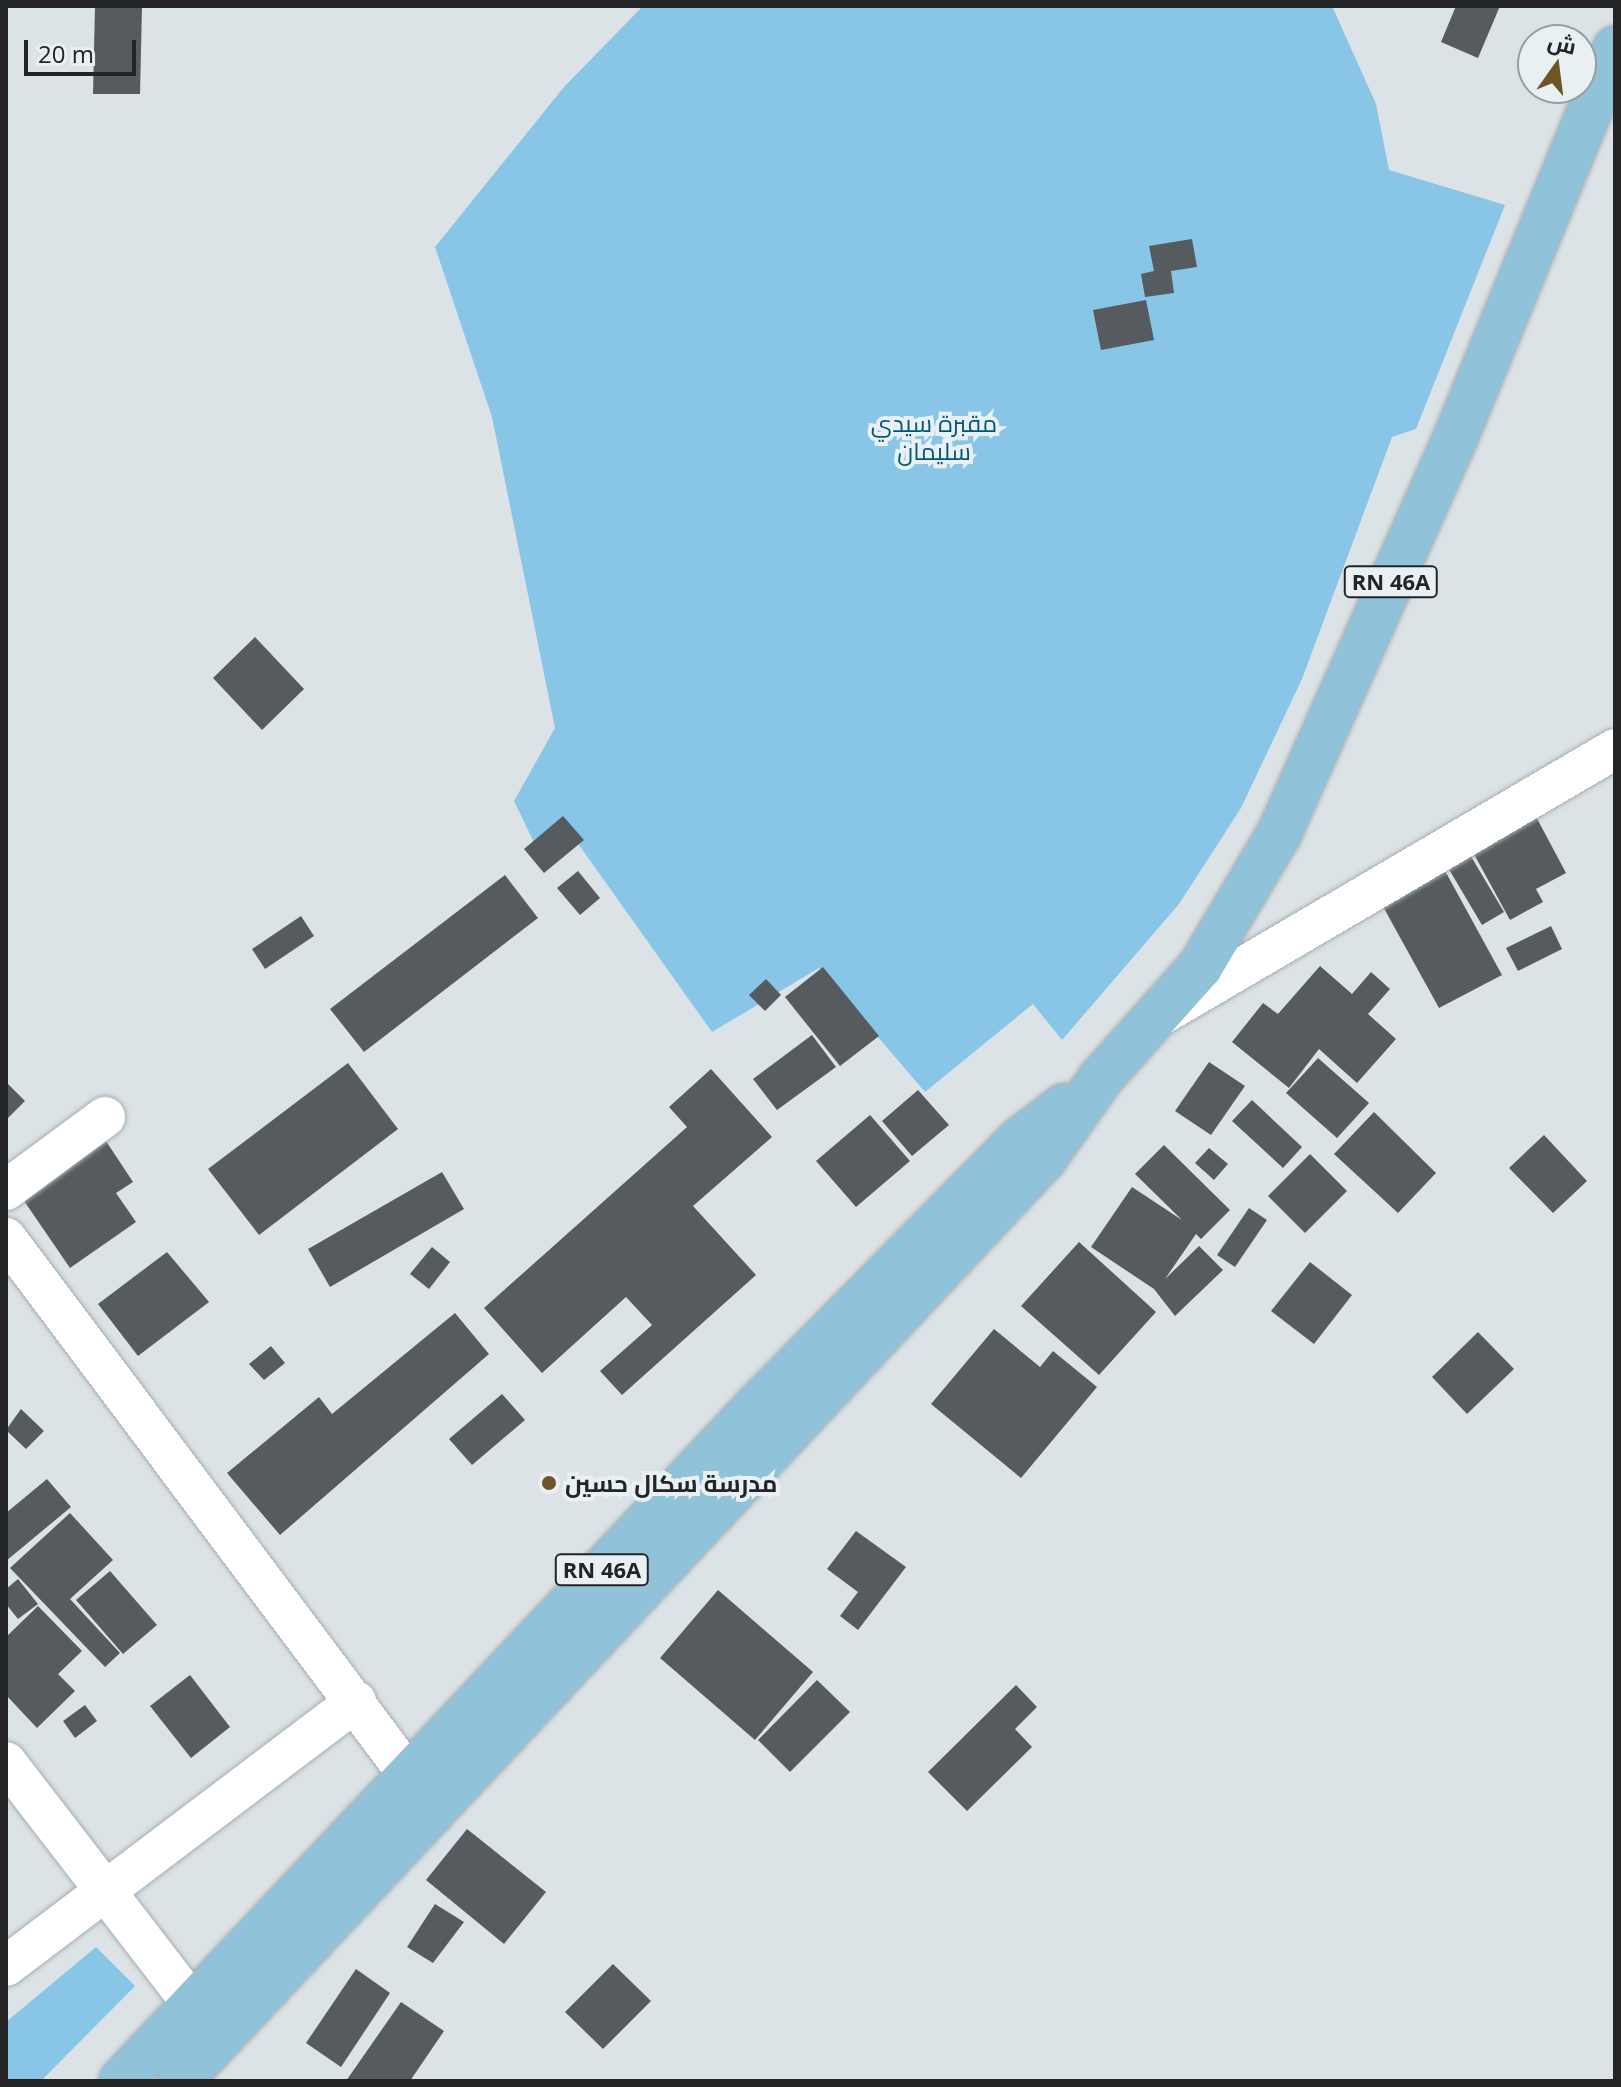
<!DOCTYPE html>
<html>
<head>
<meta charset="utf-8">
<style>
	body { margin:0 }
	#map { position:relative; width:1621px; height:2087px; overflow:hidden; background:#dce3e7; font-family:"Open Sans",Cairo,sans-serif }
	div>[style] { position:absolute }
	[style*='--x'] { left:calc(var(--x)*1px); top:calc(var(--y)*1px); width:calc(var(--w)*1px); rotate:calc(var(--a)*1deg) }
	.green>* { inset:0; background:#89c5e6 }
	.building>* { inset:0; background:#555b5e }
	.roads { filter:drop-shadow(0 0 2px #a7adb1) drop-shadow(0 0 2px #a7adb1) }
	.minor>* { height:40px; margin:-20px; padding:0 20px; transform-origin:20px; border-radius:20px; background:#fff }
	.major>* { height:44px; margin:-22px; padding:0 22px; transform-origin:22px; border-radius:22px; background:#90c2da }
	.dots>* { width:22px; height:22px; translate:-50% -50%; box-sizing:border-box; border:4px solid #e9f0f4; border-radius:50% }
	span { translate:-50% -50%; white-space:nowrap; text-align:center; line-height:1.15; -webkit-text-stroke:8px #e9f0f4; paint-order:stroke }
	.shield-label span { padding:2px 6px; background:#e9f0f4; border:2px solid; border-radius:6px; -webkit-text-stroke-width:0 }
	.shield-label { font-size:22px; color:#222426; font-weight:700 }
	.park-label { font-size:24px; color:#025675 }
	.poi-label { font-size:24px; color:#222426; font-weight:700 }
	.left { translate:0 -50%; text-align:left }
	.frame { position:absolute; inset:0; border:8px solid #222426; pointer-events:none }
	.north { position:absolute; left:1517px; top:24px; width:80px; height:80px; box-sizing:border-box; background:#e9f0f4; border:2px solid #999ea2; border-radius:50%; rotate:14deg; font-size:22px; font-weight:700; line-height:32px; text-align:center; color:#222426 }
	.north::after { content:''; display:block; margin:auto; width:28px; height:36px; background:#6d5526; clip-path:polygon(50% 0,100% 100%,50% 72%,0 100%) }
	.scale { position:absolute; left:24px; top:40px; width:112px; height:36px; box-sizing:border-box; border:4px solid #222426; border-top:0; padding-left:10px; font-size:24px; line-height:28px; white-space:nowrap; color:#222426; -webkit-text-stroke:6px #e9f0f4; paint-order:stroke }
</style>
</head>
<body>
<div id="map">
	<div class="green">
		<div style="clip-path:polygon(643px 6px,1332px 6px,1376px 104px,1389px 170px,1505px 205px,1416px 429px,1392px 437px,1302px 679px,1241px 808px,1179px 904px,1062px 1040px,1033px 1004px,925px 1092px,819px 968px,712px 1032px,574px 838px,543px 861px,514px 801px,555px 728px,492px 417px,435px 247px,564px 87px)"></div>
		<div style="clip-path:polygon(96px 1947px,135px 1986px,41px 2081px,6px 2081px,6px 2022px)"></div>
	</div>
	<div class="building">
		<div style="clip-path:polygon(95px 6px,142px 6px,140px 94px,93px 94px)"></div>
		<div style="clip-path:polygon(1456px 6px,1500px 6px,1478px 58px,1441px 42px)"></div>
		<div style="clip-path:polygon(1192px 239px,1197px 267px,1171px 271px,1174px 293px,1145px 297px,1141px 274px,1154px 271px,1149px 246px)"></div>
		<div style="clip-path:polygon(1146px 300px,1154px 340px,1101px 350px,1093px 310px)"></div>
		<div style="clip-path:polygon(255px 637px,304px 689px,262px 730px,213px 678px)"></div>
		<div style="clip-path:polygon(1533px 811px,1566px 873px,1536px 889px,1543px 902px,1510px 920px,1469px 845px)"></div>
		<div style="clip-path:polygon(563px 816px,584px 840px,544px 873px,524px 849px)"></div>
		<div style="clip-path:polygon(1466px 848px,1504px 912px,1482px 925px,1444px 861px)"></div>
		<div style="clip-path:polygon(1438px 858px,1502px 975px,1439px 1008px,1375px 892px)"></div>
		<div style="clip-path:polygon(578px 871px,600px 898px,580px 915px,557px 888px)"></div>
		<div style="clip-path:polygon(505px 875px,538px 918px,364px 1052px,330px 1009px)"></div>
		<div style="clip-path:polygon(301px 916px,314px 936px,265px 969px,252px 949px)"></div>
		<div style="clip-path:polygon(1551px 926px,1562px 949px,1518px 971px,1506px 948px)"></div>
		<div style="clip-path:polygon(1320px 966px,1352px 994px,1371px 972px,1390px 989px,1368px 1014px,1396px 1039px,1357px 1083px,1319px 1049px,1289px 1088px,1232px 1042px,1263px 1003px,1278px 1014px)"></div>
		<div style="clip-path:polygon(823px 967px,879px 1036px,840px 1066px,785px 997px)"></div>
		<div style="clip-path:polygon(766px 979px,781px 995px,765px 1011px,749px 995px)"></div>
		<div style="clip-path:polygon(812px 1035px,836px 1067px,777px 1110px,753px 1079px)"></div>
		<div style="clip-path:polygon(1318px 1058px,1369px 1103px,1337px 1138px,1286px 1093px)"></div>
		<div style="clip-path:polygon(1209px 1062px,1245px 1086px,1211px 1135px,1175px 1111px)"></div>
		<div style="clip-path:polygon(348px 1063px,398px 1129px,259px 1235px,208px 1169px)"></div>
		<div style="clip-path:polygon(711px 1069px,772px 1137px,693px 1206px,756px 1275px,622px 1395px,600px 1371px,652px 1325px,626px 1297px,542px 1373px,484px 1308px,687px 1127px,669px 1107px)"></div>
		<div style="clip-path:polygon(6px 1082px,25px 1101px,6px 1120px)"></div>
		<div style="clip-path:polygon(918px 1090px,949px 1125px,912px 1156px,882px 1121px)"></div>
		<div style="clip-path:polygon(1252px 1100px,1302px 1147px,1283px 1168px,1232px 1121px)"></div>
		<div style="clip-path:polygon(1374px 1112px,1436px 1173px,1398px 1213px,1334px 1154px)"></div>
		<div style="clip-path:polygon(870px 1115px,910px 1161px,856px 1207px,816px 1161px)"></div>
		<div style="clip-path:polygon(1544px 1135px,1587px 1181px,1553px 1213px,1509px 1168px)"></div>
		<div style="clip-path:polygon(104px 1138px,133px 1182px,116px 1193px,136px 1222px,70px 1268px,20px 1195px)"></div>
		<div style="clip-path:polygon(1164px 1145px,1230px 1210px,1201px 1239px,1196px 1234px,1165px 1279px,1199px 1246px,1223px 1270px,1175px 1316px,1154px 1289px,1091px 1247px,1132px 1187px,1182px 1220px,1135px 1174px)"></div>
		<div style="clip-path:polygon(1209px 1148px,1228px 1164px,1214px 1180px,1195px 1163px)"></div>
		<div style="clip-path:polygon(1310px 1154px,1347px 1191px,1305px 1233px,1268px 1196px)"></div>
		<div style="clip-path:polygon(442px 1172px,464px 1209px,330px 1287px,308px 1249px)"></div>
		<div style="clip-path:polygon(1249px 1208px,1267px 1220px,1235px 1267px,1217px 1255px)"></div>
		<div style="clip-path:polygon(1079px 1242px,1156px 1312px,1099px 1375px,1021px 1306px)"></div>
		<div style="clip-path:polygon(432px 1247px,450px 1262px,429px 1289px,410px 1274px)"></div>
		<div style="clip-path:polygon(167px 1252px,209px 1302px,138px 1356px,98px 1304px)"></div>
		<div style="clip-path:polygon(1310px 1262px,1352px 1295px,1314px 1344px,1271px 1311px)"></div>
		<div style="clip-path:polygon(455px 1313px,489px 1354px,280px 1535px,227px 1473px,319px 1397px,332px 1414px)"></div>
		<div style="clip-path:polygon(994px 1329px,1040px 1367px,1053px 1351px,1097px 1387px,1021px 1478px,931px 1404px)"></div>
		<div style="clip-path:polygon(1478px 1332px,1514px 1369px,1467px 1414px,1432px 1377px)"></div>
		<div style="clip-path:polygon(271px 1346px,285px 1363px,264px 1380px,249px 1364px)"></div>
		<div style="clip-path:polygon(502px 1394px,525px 1420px,472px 1465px,449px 1439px)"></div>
		<div style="clip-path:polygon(21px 1409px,44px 1431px,26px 1449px,6px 1430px)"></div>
		<div style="clip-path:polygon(47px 1479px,71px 1507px,6px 1561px,6px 1513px)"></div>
		<div style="clip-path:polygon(70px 1513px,113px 1560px,70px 1599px,120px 1653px,105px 1667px,10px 1568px)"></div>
		<div style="clip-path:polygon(856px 1531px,906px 1567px,858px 1630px,840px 1616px,858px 1592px,827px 1569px)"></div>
		<div style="clip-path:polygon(110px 1571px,157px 1625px,123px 1654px,76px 1600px)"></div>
		<div style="clip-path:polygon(18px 1579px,38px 1604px,18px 1619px,6px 1604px,6px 1589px)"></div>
		<div style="clip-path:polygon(718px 1590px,813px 1672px,755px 1740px,660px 1658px)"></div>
		<div style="clip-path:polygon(38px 1606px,82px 1651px,58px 1674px,75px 1691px,37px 1728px,6px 1695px,6px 1637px)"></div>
		<div style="clip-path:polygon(190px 1675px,230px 1727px,191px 1758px,150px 1706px)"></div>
		<div style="clip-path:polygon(817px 1680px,850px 1712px,790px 1772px,758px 1740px)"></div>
		<div style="clip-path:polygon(1016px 1685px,1037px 1707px,1015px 1729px,1032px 1747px,967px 1811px,928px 1772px)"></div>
		<div style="clip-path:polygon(85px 1705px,97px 1721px,75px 1738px,63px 1721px)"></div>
		<div style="clip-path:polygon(467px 1829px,546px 1892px,504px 1944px,426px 1880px)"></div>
		<div style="clip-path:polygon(435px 1904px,464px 1922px,433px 1963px,407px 1947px)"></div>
		<div style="clip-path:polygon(613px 1964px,651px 2001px,603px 2049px,565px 2012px)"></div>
		<div style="clip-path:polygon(356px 1969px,390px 1993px,341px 2067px,306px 2043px)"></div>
		<div style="clip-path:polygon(401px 2002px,444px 2031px,410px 2081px,346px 2081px)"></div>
	</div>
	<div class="roads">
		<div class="minor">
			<div style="--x:1163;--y:1014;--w:524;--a:-30.38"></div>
			<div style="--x:6;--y:1190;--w:123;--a:-36.4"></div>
			<div style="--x:6;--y:1238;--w:669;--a:53.15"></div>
			<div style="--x:6;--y:1762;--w:339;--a:52.4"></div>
			<div style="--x:6;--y:1966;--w:439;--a:-37.1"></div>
		</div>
		<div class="major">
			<div style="--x:121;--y:2081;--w:923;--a:-46.71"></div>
			<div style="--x:754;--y:1409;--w:376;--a:-45.4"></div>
			<div style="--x:1018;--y:1141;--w:58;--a:-37.3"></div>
			<div style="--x:180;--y:2081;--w:1264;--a:-46.86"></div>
			<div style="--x:1044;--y:1159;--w:99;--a:-54.9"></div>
			<div style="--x:1101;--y:1078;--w:149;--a:-48.3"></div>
			<div style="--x:1200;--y:967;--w:155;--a:-59.3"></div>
			<div style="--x:1279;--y:834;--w:438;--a:-66"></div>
			<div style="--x:1457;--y:434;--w:417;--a:-67.7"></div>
		</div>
	</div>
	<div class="dots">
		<div style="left:549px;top:1483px;background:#6d5526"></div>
	</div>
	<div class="shield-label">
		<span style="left:1391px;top:582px">RN 46A</span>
		<span style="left:602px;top:1570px">RN 46A</span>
	</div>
	<div class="park-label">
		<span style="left:934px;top:437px">مقبرة سيدي<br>سليمان</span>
	</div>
	<div class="poi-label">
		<span class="left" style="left:565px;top:1483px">مدرسة سكال حسين</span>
	</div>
	<div class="frame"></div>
	<div class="north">ش</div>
	<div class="scale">20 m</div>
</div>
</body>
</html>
